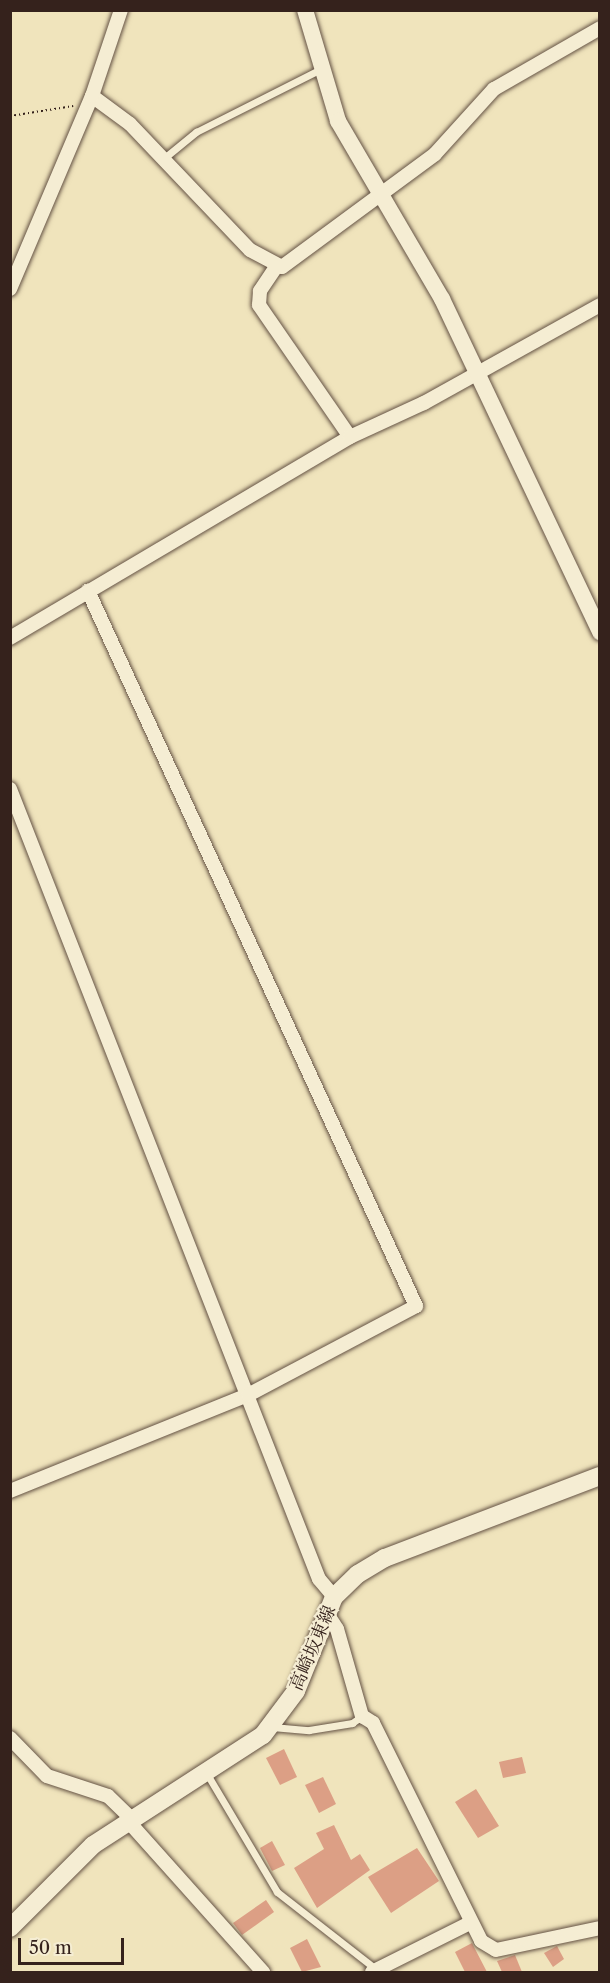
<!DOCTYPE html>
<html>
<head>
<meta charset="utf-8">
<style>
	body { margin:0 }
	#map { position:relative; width:610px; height:1983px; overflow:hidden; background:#f0e4bc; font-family:"Libre Caslon Text","Noto Serif JP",serif }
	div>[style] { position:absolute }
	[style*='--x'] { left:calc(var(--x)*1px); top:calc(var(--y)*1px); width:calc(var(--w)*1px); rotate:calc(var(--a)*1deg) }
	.building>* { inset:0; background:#dc9f85 }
	.path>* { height:2px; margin-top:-1px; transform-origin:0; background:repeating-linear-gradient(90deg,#35221c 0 1.5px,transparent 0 4.5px) }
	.roads { filter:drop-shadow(0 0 2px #645244) drop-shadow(0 0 2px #645244) }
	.service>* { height:7px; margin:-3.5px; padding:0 3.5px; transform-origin:3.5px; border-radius:3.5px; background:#f5edd3 }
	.minor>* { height:14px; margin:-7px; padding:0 7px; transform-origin:7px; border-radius:7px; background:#f5edd3 }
	.tertiary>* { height:16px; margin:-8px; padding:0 8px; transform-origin:8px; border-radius:8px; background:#f5edd3 }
	.secondary>* { height:18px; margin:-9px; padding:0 9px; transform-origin:9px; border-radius:9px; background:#f5edd3 }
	span { translate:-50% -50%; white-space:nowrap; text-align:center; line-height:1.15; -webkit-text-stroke:4.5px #f5edd3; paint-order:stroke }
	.street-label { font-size:18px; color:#35221c }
	.frame { position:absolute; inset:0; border:12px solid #35221c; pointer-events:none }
	.scale { position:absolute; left:18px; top:1938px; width:106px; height:27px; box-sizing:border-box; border:3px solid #35221c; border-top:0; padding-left:8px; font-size:18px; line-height:21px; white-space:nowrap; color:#35221c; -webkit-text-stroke:4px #f5edd3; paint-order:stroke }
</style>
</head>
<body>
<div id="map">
	<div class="building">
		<div style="clip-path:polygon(284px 1749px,297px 1777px,280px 1785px,266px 1758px)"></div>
		<div style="clip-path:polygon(522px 1757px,526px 1773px,503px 1778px,499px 1762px)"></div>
		<div style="clip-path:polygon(323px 1777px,336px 1804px,319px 1813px,305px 1785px)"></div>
		<div style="clip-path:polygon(476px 1789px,499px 1826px,478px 1838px,455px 1802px)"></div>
		<div style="clip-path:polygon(334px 1825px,351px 1860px,360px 1854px,370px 1870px,317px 1908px,294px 1868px,324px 1849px,316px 1833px)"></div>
		<div style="clip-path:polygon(272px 1841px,285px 1865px,272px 1871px,260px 1848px)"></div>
		<div style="clip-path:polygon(417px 1848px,439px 1881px,391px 1913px,368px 1877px)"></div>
		<div style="clip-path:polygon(266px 1900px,274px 1912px,242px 1935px,233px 1923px)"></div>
		<div style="clip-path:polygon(307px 1939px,321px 1967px,302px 1972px,290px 1948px)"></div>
		<div style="clip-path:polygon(472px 1943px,474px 1947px,487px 1972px,465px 1972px,455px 1952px)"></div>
		<div style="clip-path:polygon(557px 1946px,564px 1959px,553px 1967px,544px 1953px)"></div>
		<div style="clip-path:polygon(515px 1955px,522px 1972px,502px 1972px,497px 1961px)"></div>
	</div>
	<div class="path">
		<div style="--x:10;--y:116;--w:64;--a:-9"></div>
	</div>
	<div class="roads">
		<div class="service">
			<div style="--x:163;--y:159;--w:43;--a:-39.3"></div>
			<div style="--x:196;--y:132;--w:138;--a:-26.8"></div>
			<div style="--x:272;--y:1727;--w:37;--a:5"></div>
			<div style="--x:309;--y:1730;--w:44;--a:-9.2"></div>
			<div style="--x:352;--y:1723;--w:12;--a:-35"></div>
			<div style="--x:207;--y:1774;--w:137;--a:59.3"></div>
			<div style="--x:277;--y:1892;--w:127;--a:38"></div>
		</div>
		<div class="minor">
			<div style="--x:92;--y:96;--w:47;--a:36.4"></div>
			<div style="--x:130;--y:124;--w:174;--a:46.4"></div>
			<div style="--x:250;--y:250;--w:36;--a:28"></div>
			<div style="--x:282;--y:267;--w:190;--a:-36.4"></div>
			<div style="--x:435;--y:154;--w:88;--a:-47.8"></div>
			<div style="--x:494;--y:89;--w:122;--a:-29.9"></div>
			<div style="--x:276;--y:267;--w:29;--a:124"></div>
			<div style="--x:260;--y:291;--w:14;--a:94"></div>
			<div style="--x:259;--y:305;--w:160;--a:55.4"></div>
			<div style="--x:10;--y:289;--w:210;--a:-67"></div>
			<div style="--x:92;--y:96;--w:91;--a:-71.4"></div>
			<div style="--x:10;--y:638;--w:395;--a:-30.6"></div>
			<div style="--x:350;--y:437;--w:81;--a:-24.7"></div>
			<div style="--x:424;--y:403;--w:201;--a:-29.1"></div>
			<div style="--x:10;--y:789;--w:848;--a:68.64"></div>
			<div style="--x:319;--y:1579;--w:23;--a:50"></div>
			<div style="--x:10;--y:1491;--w:257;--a:-22"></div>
			<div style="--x:248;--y:1395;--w:190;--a:-27.9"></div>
			<div style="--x:416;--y:1306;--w:787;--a:-114.64"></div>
			<div style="--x:326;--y:1612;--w:20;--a:57"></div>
			<div style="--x:337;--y:1629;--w:91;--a:74"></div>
			<div style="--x:362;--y:1716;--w:13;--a:32"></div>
			<div style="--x:373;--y:1723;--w:243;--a:63.6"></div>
			<div style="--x:481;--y:1941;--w:17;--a:31"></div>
			<div style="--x:496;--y:1950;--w:106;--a:-11.9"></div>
			<div style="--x:10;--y:1738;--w:53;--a:45.8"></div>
			<div style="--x:47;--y:1776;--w:64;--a:18.2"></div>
			<div style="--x:108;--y:1796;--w:33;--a:44"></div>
			<div style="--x:128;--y:1821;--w:203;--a:48.2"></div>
			<div style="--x:372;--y:1972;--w:110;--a:-26.6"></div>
		</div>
		<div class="tertiary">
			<div style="--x:305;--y:10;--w:116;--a:73.4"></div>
			<div style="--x:338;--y:121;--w:206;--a:59.7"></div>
			<div style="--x:442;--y:299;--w:369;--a:64.6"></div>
		</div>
		<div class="secondary">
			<div style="--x:10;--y:1928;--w:117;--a:-45"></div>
			<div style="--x:93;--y:1845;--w:202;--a:-32.9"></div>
			<div style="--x:263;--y:1735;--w:55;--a:-53.1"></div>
			<div style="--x:296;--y:1691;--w:101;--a:-68"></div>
			<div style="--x:334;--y:1597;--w:33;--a:-44"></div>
			<div style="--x:358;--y:1574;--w:31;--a:-31"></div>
			<div style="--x:385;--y:1558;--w:230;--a:-20.9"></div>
		</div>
	</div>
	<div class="street-label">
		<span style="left:313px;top:1648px;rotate:-67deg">高崎坂東線</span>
	</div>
	<div class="frame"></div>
	<div class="scale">50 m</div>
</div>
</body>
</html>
